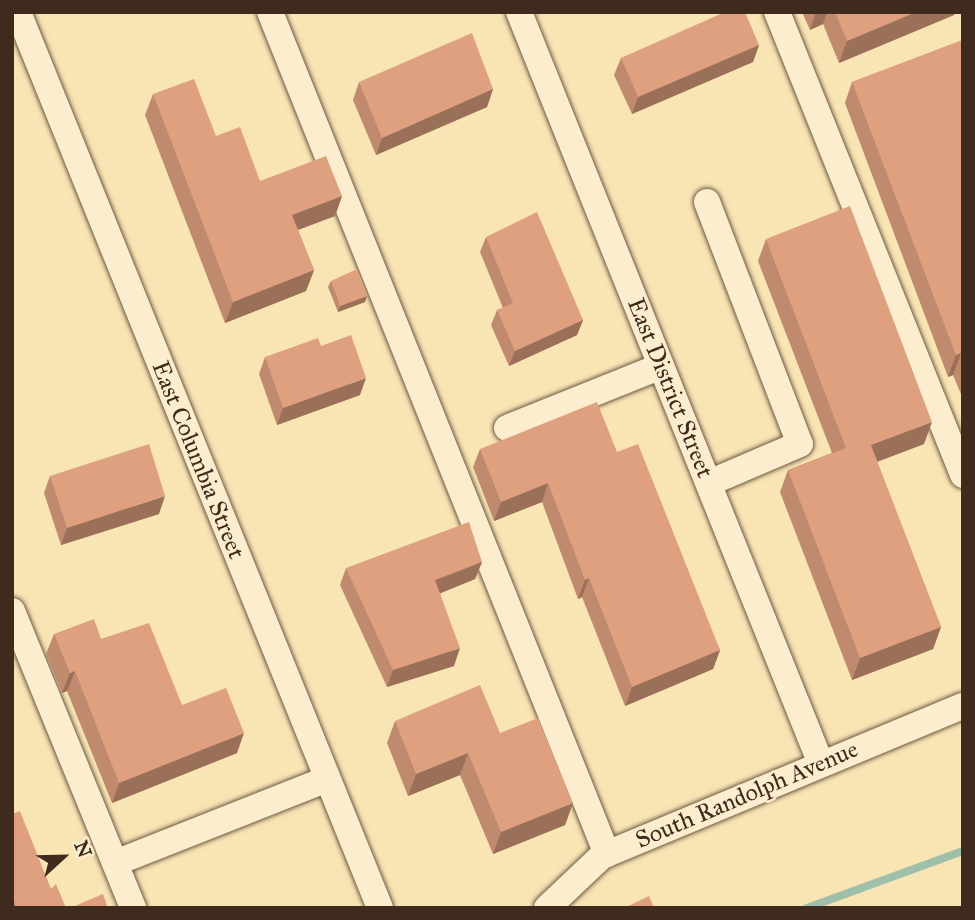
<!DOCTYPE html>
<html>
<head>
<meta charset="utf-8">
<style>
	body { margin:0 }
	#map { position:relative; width:975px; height:920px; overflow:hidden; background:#f9e4b4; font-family:"IM FELL Great Primer",serif }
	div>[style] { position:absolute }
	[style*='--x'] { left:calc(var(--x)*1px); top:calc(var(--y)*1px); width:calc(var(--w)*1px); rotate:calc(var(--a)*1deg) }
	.stream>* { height:8px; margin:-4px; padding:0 4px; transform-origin:4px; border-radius:4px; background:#9ebfaa }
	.roads { filter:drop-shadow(0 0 2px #6d5943) drop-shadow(0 0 2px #6d5943) }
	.minor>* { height:26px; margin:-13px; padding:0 13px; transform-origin:13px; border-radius:13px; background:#fbedce }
	.wall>* { inset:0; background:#bf8a6d }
	.shaded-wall>* { inset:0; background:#9b7059 }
	.building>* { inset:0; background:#dea07f }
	span { translate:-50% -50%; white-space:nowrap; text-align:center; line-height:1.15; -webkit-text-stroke:5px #fbedce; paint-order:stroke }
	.street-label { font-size:24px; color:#3e2b1d }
	.frame { position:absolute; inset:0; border:14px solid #3e2b1d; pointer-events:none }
	.north { position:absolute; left:28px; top:822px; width:70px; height:70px; -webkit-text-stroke:5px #fbedce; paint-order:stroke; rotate:68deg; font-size:19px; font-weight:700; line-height:28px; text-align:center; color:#3e2b1d }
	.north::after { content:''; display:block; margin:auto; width:24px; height:32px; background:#3e2b1d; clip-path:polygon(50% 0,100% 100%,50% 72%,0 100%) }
</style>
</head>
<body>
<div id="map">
	<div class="stream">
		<div style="--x:807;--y:908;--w:166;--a:-20.1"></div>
	</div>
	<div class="roads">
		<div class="minor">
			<div style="--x:18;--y:12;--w:966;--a:68"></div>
			<div style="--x:270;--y:12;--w:907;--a:68.19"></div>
			<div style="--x:519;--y:12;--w:810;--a:68.12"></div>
			<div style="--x:777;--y:12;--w:499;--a:68.1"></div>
			<div style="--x:707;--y:202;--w:259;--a:69"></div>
			<div style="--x:800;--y:444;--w:99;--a:156.8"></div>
			<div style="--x:507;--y:428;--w:166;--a:-21.9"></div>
			<div style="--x:12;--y:611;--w:321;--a:67.8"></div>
			<div style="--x:115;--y:863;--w:228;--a:-21.6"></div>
			<div style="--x:547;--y:908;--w:76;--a:-43.4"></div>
			<div style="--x:602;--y:856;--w:391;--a:-22.6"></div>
		</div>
	</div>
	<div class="wall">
		<div style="clip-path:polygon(802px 12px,955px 12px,954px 15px,839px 63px,823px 24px,810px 30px)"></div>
		<div style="clip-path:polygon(963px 40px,963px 399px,953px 375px,948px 377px,845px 103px,852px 82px)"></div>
		<div style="clip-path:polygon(759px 45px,753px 62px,632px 114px,614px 75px,621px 58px)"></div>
		<div style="clip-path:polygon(359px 82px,493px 89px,487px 107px,376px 155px,353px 100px)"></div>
		<div style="clip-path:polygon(153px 94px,216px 136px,260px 181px,342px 196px,335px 216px,298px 230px,314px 270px,306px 291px,225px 323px,145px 115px)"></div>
		<div style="clip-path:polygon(486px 237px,583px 320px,577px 335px,509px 366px,491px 325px,497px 310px,503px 308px,480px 252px)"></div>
		<div style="clip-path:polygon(766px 239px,924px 444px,877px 462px,941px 627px,933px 649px,852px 680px,780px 492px,788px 470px,832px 453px,758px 261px)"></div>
		<div style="clip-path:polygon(331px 281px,367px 296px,365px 302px,338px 312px,328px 287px)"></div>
		<div style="clip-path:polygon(321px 346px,360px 395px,277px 425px,259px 374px,265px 357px)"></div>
		<div style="clip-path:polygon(480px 449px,617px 452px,720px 650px,713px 669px,625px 706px,582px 597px,578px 599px,542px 502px,494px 521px,473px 467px)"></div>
		<div style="clip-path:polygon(50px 476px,159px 514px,61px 545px,44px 493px)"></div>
		<div style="clip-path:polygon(482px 562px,475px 579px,440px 593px,454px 666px,387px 687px,340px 585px,346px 568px)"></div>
		<div style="clip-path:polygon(54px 634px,101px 639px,182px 705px,237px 753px,112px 803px,67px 691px,62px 693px,46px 654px)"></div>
		<div style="clip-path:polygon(395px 721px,500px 733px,573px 803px,565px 825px,493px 854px,460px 775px,408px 796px,387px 743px)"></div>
		<div style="clip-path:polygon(12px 814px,51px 889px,66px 908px,12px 908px)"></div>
	</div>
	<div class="shaded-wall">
		<div style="clip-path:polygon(816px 12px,827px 12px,823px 24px,810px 30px)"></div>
		<div style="clip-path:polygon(916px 12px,955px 12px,954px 15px,839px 63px,847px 41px)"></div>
		<div style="clip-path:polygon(759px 45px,753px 62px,632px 114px,638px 97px)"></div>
		<div style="clip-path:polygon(493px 89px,487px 107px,376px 155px,382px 138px)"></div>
		<div style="clip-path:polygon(342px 196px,335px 216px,284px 235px,292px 215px)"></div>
		<div style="clip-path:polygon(314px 270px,306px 291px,225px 323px,233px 302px)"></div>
		<div style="clip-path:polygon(367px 296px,365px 302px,338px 312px,340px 306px)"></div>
		<div style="clip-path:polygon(583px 320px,577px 335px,509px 366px,515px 351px)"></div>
		<div style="clip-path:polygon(961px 353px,953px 375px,948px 377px,956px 355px)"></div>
		<div style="clip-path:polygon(366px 378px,360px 395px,277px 425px,283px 408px)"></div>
		<div style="clip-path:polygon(932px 422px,924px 444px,863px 467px,871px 445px)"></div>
		<div style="clip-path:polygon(548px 483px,542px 502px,494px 521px,501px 502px)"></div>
		<div style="clip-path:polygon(165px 496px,159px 514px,61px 545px,67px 528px)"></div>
		<div style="clip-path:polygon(482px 562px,475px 579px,429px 598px,435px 580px)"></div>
		<div style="clip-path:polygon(589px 578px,582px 597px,578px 599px,585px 580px)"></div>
		<div style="clip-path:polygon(941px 627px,933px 649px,852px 680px,860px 658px)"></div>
		<div style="clip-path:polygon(460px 648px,454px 666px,387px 687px,393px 670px)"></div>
		<div style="clip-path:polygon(720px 650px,713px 669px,625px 706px,632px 687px)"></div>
		<div style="clip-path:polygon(75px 671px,67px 691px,62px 693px,70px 673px)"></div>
		<div style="clip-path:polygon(244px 733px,237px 753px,112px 803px,119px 783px)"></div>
		<div style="clip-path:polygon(468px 753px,460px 775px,408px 796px,416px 774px)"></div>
		<div style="clip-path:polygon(573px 803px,565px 825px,493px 854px,501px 832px)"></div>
	</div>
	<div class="building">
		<div style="clip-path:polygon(725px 12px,745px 12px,759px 45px,638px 97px,621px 58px)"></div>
		<div style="clip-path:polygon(835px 12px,916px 12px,847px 41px)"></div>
		<div style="clip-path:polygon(472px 33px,493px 89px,382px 138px,359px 82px)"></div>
		<div style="clip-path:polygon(963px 40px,963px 358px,961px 353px,956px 355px,852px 82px)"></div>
		<div style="clip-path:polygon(194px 79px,216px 136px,240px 127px,260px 181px,326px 156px,342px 196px,292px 215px,314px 270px,233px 302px,153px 94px)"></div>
		<div style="clip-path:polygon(850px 206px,932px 422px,871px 445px,941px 627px,860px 658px,788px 470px,846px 448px,766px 239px)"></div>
		<div style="clip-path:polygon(537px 212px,583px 320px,515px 351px,497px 310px,513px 303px,486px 237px)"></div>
		<div style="clip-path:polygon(357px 269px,367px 296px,340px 306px,331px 281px)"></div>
		<div style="clip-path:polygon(351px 335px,366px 378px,283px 408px,265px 357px,318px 338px,321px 346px)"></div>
		<div style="clip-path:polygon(597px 402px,617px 452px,638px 444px,720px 650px,632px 687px,589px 578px,585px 580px,548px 483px,501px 502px,480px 449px)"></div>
		<div style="clip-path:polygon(149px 444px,165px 496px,67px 528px,50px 476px)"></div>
		<div style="clip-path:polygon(469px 522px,482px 562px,435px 580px,460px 648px,393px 670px,346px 568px)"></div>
		<div style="clip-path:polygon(94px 619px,101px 639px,149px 623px,182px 705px,226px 688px,244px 733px,119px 783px,75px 671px,70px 673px,54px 634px)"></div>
		<div style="clip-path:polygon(480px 685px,500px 733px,538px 718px,573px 803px,501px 832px,468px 753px,416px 774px,395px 721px)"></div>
		<div style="clip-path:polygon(20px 811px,51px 889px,56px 884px,66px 908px,17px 908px,12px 896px,12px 814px)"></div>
		<div style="clip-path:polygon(103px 894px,108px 908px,70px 908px)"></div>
		<div style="clip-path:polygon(649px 896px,654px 908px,624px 908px)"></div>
	</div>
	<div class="street-label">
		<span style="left:670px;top:388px;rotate:68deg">East District Street</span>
		<span style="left:198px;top:460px;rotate:68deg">East Columbia Street</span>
		<span style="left:747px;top:795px;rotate:-23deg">South Randolph Avenue</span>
	</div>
	<div class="frame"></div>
	<div class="north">N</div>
</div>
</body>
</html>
